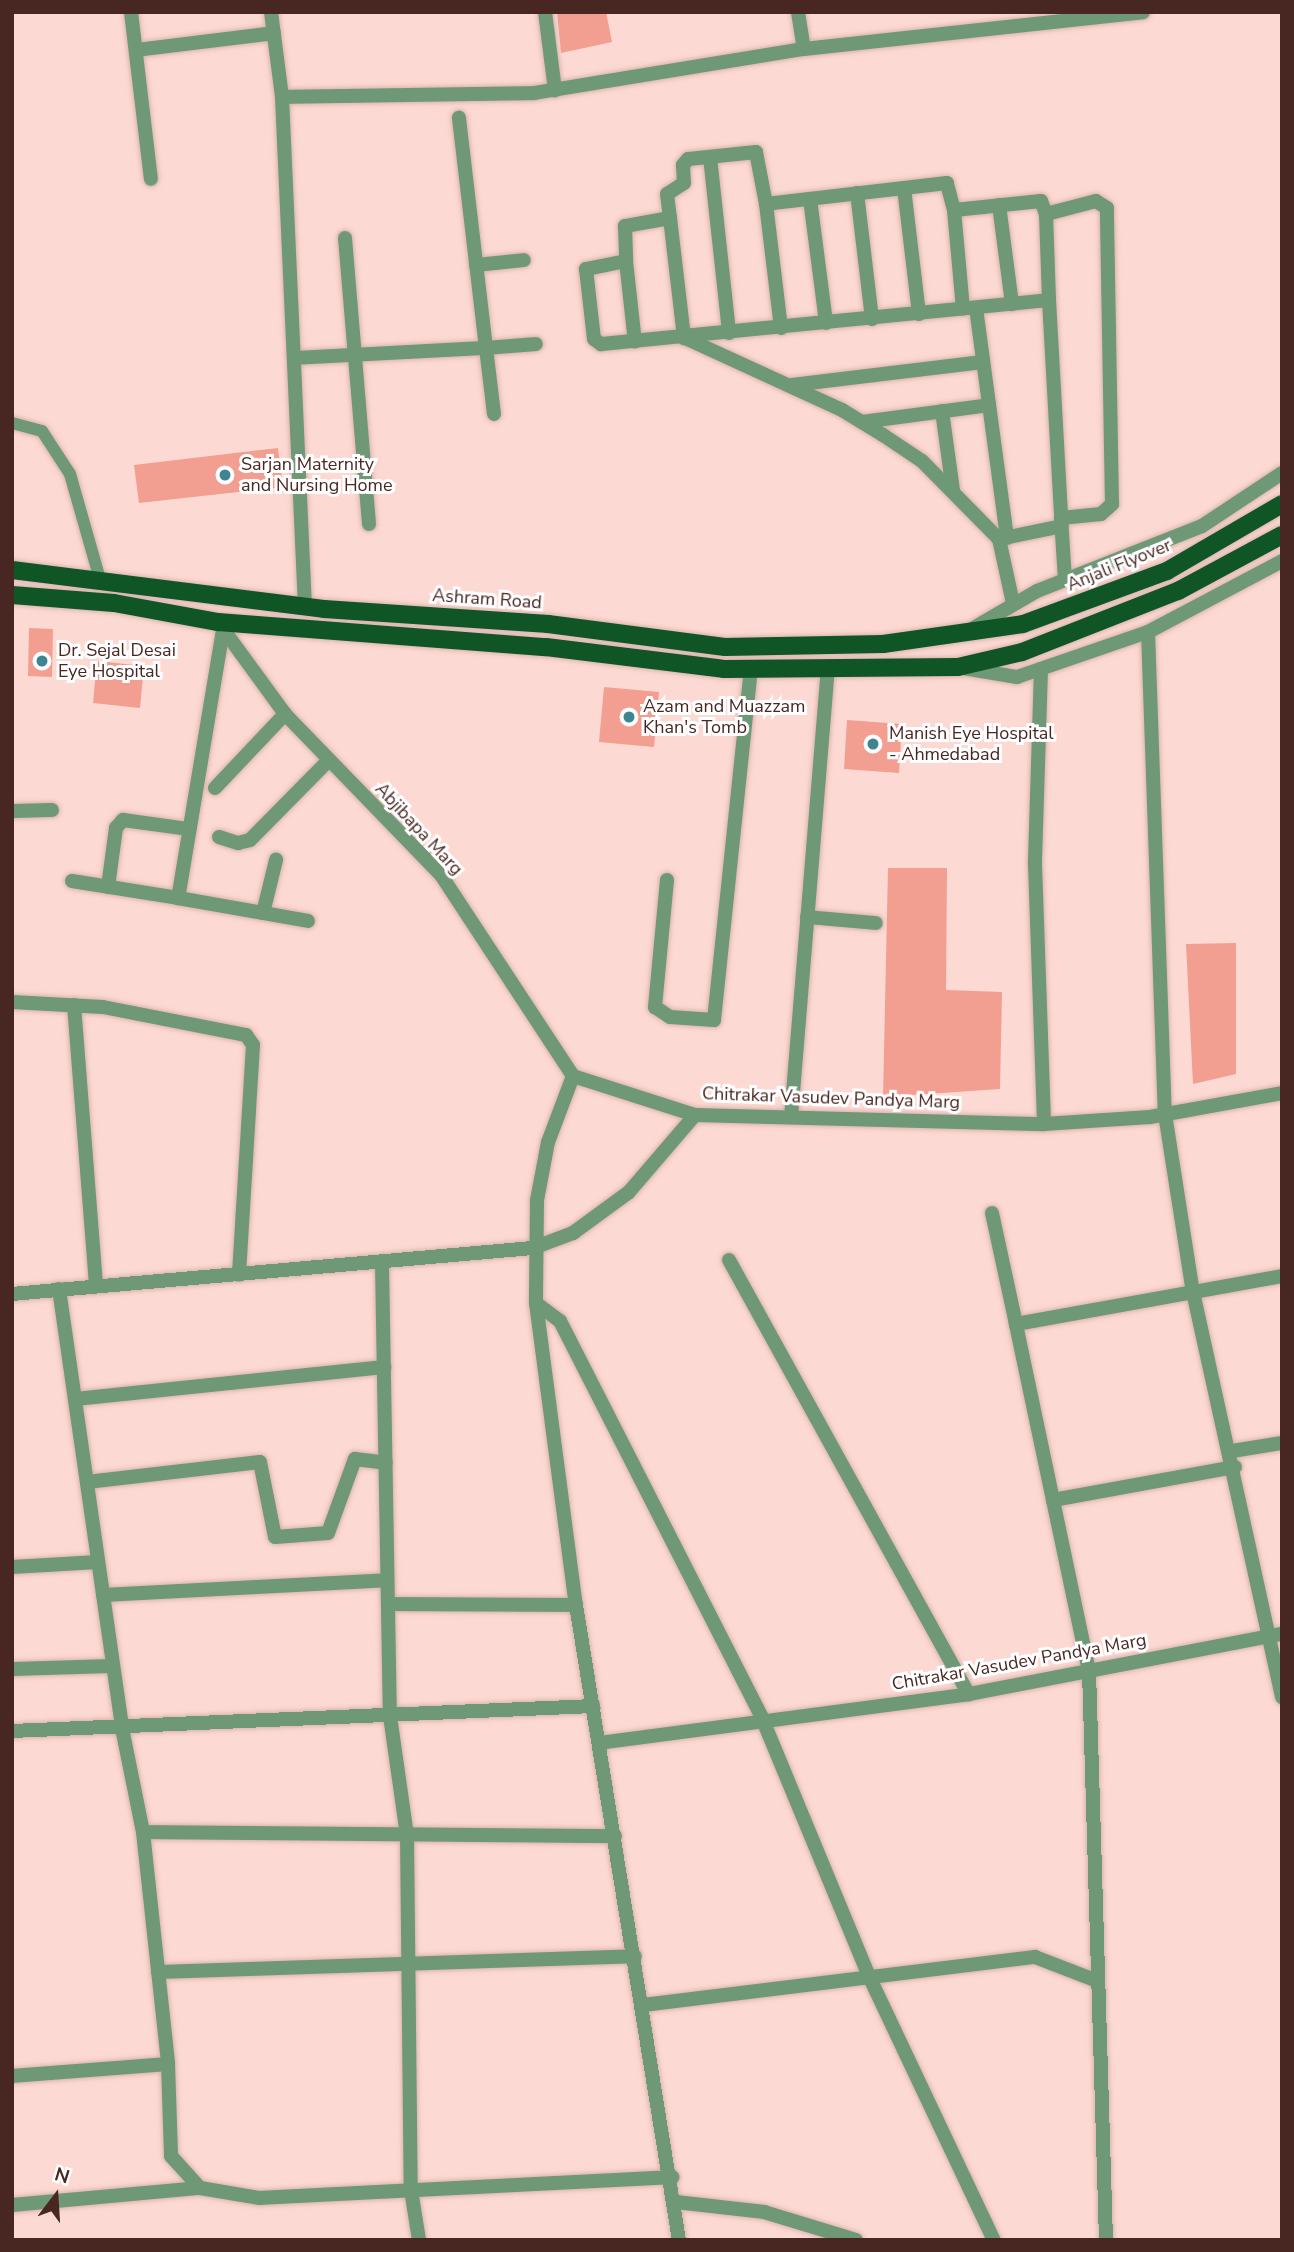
<!DOCTYPE html>
<html>
<head>
<meta charset="utf-8">
<style>
	body { margin:0 }
	#map { position:relative; width:1294px; height:2252px; overflow:hidden; background:#fdd9d3; font-family:"Nunito Sans",sans-serif }
	div>[style] { position:absolute }
	[style*='--x'] { left:calc(var(--x)*1px); top:calc(var(--y)*1px); width:calc(var(--w)*1px); rotate:calc(var(--a)*1deg) }
	.building>* { inset:0; background:#f29e91 }
	.roads { filter:drop-shadow(0 0 2px #d9b5b0) drop-shadow(0 0 2px #d9b5b0) }
	.service>* { height:12px; margin:-6px; padding:0 6px; transform-origin:6px; border-radius:6px; background:#6f9876 }
	.minor>* { height:14px; margin:-7px; padding:0 7px; transform-origin:7px; border-radius:7px; background:#6f9876 }
	.tertiary>* { height:14px; margin:-7px; padding:0 7px; transform-origin:7px; border-radius:7px; background:#6f9876 }
	.primary>* { height:18px; margin:-9px; padding:0 9px; transform-origin:9px; border-radius:9px; background:#0f5526 }
	.dots>* { width:19px; height:19px; translate:-50% -50%; box-sizing:border-box; border:4px solid #fff; border-radius:50% }
	span { translate:-50% -50%; white-space:nowrap; text-align:center; line-height:1.15; -webkit-text-stroke:6px #fff; paint-order:stroke }
	.poi-label { font-size:18px; color:#482722 }
	.left { translate:0 -50%; text-align:left }
	.street-label { font-size:18px; color:#482722 }
	.frame { position:absolute; inset:0; border:14px solid #482722; pointer-events:none }
	.north { position:absolute; left:21px; top:2161px; width:70px; height:70px; -webkit-text-stroke:5px #fff; paint-order:stroke; rotate:17deg; font-size:19px; font-weight:700; line-height:28px; text-align:center; color:#482722 }
	.north::after { content:''; display:block; margin:auto; width:24px; height:32px; background:#482722; clip-path:polygon(50% 0,100% 100%,50% 72%,0 100%) }
</style>
</head>
<body>
<div id="map">
	<div class="building">
		<div style="clip-path:polygon(557px 12px,606px 12px,612px 42px,561px 53px)"></div>
		<div style="clip-path:polygon(278px 448px,283px 487px,139px 503px,134px 465px)"></div>
		<div style="clip-path:polygon(29px 628px,53px 629px,52px 677px,28px 676px)"></div>
		<div style="clip-path:polygon(97px 661px,144px 666px,140px 708px,93px 703px)"></div>
		<div style="clip-path:polygon(604px 687px,659px 692px,654px 747px,599px 742px)"></div>
		<div style="clip-path:polygon(847px 720px,902px 724px,899px 773px,844px 769px)"></div>
		<div style="clip-path:polygon(888px 868px,947px 868px,946px 990px,1002px 992px,1000px 1089px,883px 1097px)"></div>
		<div style="clip-path:polygon(1236px 943px,1236px 1074px,1193px 1084px,1186px 944px)"></div>
	</div>
	<div class="roads">
		<div class="service">
			<div style="--x:12;--y:423;--w:31;--a:15"></div>
			<div style="--x:42;--y:431;--w:51;--a:56.9"></div>
			<div style="--x:70;--y:474;--w:109;--a:74.1"></div>
		</div>
		<div class="minor">
			<div style="--x:131;--y:12;--w:168;--a:83.2"></div>
			<div style="--x:271;--y:12;--w:86;--a:82.6"></div>
			<div style="--x:282;--y:97;--w:511;--a:87.42"></div>
			<div style="--x:545;--y:12;--w:79;--a:82.7"></div>
			<div style="--x:798;--y:12;--w:37;--a:81"></div>
			<div style="--x:136;--y:50;--w:139;--a:-7"></div>
			<div style="--x:282;--y:97;--w:252;--a:-0.9"></div>
			<div style="--x:534;--y:93;--w:274;--a:-9.3"></div>
			<div style="--x:804;--y:49;--w:341;--a:-6.2"></div>
			<div style="--x:710;--y:157;--w:177;--a:83.8"></div>
			<div style="--x:904;--y:188;--w:127;--a:83.2"></div>
			<div style="--x:857;--y:193;--w:127;--a:83.2"></div>
			<div style="--x:810;--y:199;--w:125;--a:82.6"></div>
			<div style="--x:766;--y:204;--w:125;--a:83.1"></div>
			<div style="--x:999;--y:205;--w:100;--a:82.5"></div>
			<div style="--x:954;--y:210;--w:99;--a:84.8"></div>
			<div style="--x:1046;--y:214;--w:14;--a:-111"></div>
			<div style="--x:1041;--y:201;--w:87;--a:174.1"></div>
			<div style="--x:954;--y:210;--w:28;--a:-105"></div>
			<div style="--x:947;--y:183;--w:182;--a:173.4"></div>
			<div style="--x:766;--y:204;--w:53;--a:-100.9"></div>
			<div style="--x:756;--y:152;--w:68;--a:174.1"></div>
			<div style="--x:688;--y:159;--w:8;--a:130"></div>
			<div style="--x:683;--y:165;--w:18;--a:87"></div>
			<div style="--x:684;--y:183;--w:20;--a:147"></div>
			<div style="--x:667;--y:194;--w:24;--a:83"></div>
			<div style="--x:670;--y:218;--w:46;--a:169.9"></div>
			<div style="--x:625;--y:226;--w:35;--a:88"></div>
			<div style="--x:626;--y:261;--w:41;--a:168.7"></div>
			<div style="--x:586;--y:269;--w:70;--a:83.5"></div>
			<div style="--x:594;--y:339;--w:9;--a:36"></div>
			<div style="--x:601;--y:344;--w:450;--a:-5.6"></div>
			<div style="--x:670;--y:218;--w:121;--a:83.3"></div>
			<div style="--x:345;--y:238;--w:287;--a:85.2"></div>
			<div style="--x:626;--y:261;--w:81;--a:83.7"></div>
			<div style="--x:476;--y:265;--w:48;--a:-5.9"></div>
			<div style="--x:976;--y:308;--w:232;--a:82.3"></div>
			<div style="--x:685;--y:338;--w:173;--a:24.6"></div>
			<div style="--x:842;--y:410;--w:48;--a:31.4"></div>
			<div style="--x:883;--y:435;--w:47;--a:33.7"></div>
			<div style="--x:922;--y:461;--w:110;--a:45.4"></div>
			<div style="--x:999;--y:539;--w:64;--a:-11.7"></div>
			<div style="--x:294;--y:358;--w:192;--a:-3"></div>
			<div style="--x:486;--y:348;--w:232;--a:-96.7"></div>
			<div style="--x:792;--y:385;--w:192;--a:-6.9"></div>
			<div style="--x:942;--y:411;--w:80;--a:82.1"></div>
			<div style="--x:494;--y:414;--w:66;--a:-96.9"></div>
			<div style="--x:486;--y:348;--w:50;--a:-4.6"></div>
			<div style="--x:862;--y:422;--w:128;--a:-7.6"></div>
			<div style="--x:1061;--y:518;--w:40;--a:-5.7"></div>
			<div style="--x:1101;--y:514;--w:15;--a:-42"></div>
			<div style="--x:1112;--y:504;--w:296;--a:-91"></div>
			<div style="--x:1107;--y:208;--w:13;--a:-148"></div>
			<div style="--x:1096;--y:201;--w:52;--a:165.4"></div>
			<div style="--x:1046;--y:214;--w:86;--a:88"></div>
			<div style="--x:1049;--y:300;--w:218;--a:86.8"></div>
			<div style="--x:1061;--y:518;--w:62;--a:86.3"></div>
			<div style="--x:999;--y:539;--w:66;--a:77.7"></div>
			<div style="--x:218;--y:622;--w:114;--a:53.9"></div>
			<div style="--x:285;--y:714;--w:224;--a:45.9"></div>
			<div style="--x:441;--y:875;--w:240;--a:56.7"></div>
			<div style="--x:223;--y:630;--w:272;--a:99.5"></div>
			<div style="--x:178;--y:898;--w:132;--a:10"></div>
			<div style="--x:1148;--y:632;--w:482;--a:88"></div>
			<div style="--x:1165;--y:1114;--w:180;--a:81.1"></div>
			<div style="--x:1193;--y:1292;--w:415;--a:77.6"></div>
			<div style="--x:1041;--y:669;--w:195;--a:91.8"></div>
			<div style="--x:1035;--y:864;--w:260;--a:88"></div>
			<div style="--x:215;--y:788;--w:102;--a:-46.6"></div>
			<div style="--x:12;--y:811;--w:40;--a:-1.4"></div>
			<div style="--x:219;--y:837;--w:20;--a:18"></div>
			<div style="--x:238;--y:843;--w:12;--a:-14"></div>
			<div style="--x:250;--y:840;--w:111;--a:-45.4"></div>
			<div style="--x:667;--y:880;--w:128;--a:95.4"></div>
			<div style="--x:655;--y:1007;--w:18;--a:34"></div>
			<div style="--x:670;--y:1017;--w:44;--a:3.9"></div>
			<div style="--x:714;--y:1020;--w:353;--a:-84"></div>
			<div style="--x:72;--y:881;--w:107;--a:9.1"></div>
			<div style="--x:108;--y:887;--w:60;--a:-82.3"></div>
			<div style="--x:116;--y:828;--w:11;--a:-49"></div>
			<div style="--x:123;--y:820;--w:67;--a:7.8"></div>
			<div style="--x:263;--y:913;--w:55;--a:-76.2"></div>
			<div style="--x:807;--y:917;--w:69;--a:5"></div>
			<div style="--x:12;--y:1002;--w:91;--a:3.1"></div>
			<div style="--x:103;--y:1007;--w:146;--a:11.1"></div>
			<div style="--x:246;--y:1035;--w:12;--a:55"></div>
			<div style="--x:253;--y:1045;--w:230;--a:93.5"></div>
			<div style="--x:74;--y:1005;--w:280;--a:85.5"></div>
			<div style="--x:573;--y:1076;--w:71;--a:110.7"></div>
			<div style="--x:548;--y:1142;--w:59;--a:100.7"></div>
			<div style="--x:537;--y:1200;--w:103;--a:90.6"></div>
			<div style="--x:536;--y:1303;--w:305;--a:82.5"></div>
			<div style="--x:576;--y:1605;--w:643;--a:80.79"></div>
			<div style="--x:573;--y:1076;--w:128;--a:17.7"></div>
			<div style="--x:695;--y:1115;--w:349;--a:1.5"></div>
			<div style="--x:1044;--y:1124;--w:106;--a:-3.8"></div>
			<div style="--x:1150;--y:1117;--w:134;--a:-10.3"></div>
			<div style="--x:791;--y:1117;--w:451;--a:-85.3"></div>
			<div style="--x:992;--y:1213;--w:114;--a:77.8"></div>
			<div style="--x:729;--y:1260;--w:496;--a:61.1"></div>
			<div style="--x:382;--y:1264;--w:452;--a:89"></div>
			<div style="--x:390;--y:1716;--w:120;--a:81.9"></div>
			<div style="--x:407;--y:1835;--w:355;--a:89.4"></div>
			<div style="--x:411;--y:2190;--w:51;--a:80.9"></div>
			<div style="--x:59;--y:1289;--w:443;--a:81.8"></div>
			<div style="--x:122;--y:1728;--w:106;--a:78.6"></div>
			<div style="--x:143;--y:1832;--w:233;--a:83.8"></div>
			<div style="--x:168;--y:2064;--w:92;--a:88.1"></div>
			<div style="--x:171;--y:2156;--w:43;--a:47.8"></div>
			<div style="--x:12;--y:1294;--w:523;--a:-5.05"></div>
			<div style="--x:533;--y:1248;--w:43;--a:-20.6"></div>
			<div style="--x:573;--y:1233;--w:69;--a:-36.2"></div>
			<div style="--x:629;--y:1192;--w:101;--a:-49.4"></div>
			<div style="--x:536;--y:1303;--w:30;--a:37"></div>
			<div style="--x:560;--y:1321;--w:445;--a:63"></div>
			<div style="--x:762;--y:1718;--w:277;--a:67.5"></div>
			<div style="--x:868;--y:1974;--w:294;--a:64.7"></div>
			<div style="--x:75;--y:1399;--w:311;--a:-5.9"></div>
			<div style="--x:1232;--y:1451;--w:51;--a:-9.1"></div>
			<div style="--x:87;--y:1482;--w:174;--a:-6.6"></div>
			<div style="--x:260;--y:1462;--w:76;--a:78.7"></div>
			<div style="--x:275;--y:1537;--w:53;--a:-4.3"></div>
			<div style="--x:328;--y:1533;--w:79;--a:-70"></div>
			<div style="--x:355;--y:1459;--w:31;--a:7"></div>
			<div style="--x:1053;--y:1500;--w:185;--a:-10.3"></div>
			<div style="--x:12;--y:1567;--w:86;--a:-3.3"></div>
			<div style="--x:103;--y:1595;--w:284;--a:-3"></div>
			<div style="--x:388;--y:1604;--w:188;--a:0.3"></div>
			<div style="--x:12;--y:1669;--w:101;--a:-1.7"></div>
			<div style="--x:12;--y:1731;--w:582;--a:-2.46"></div>
			<div style="--x:599;--y:1743;--w:373;--a:-7.5"></div>
			<div style="--x:969;--y:1694;--w:319;--a:-10.9"></div>
			<div style="--x:143;--y:1832;--w:472;--a:0.5"></div>
			<div style="--x:158;--y:1972;--w:477;--a:-1.9"></div>
			<div style="--x:643;--y:2005;--w:395;--a:-7"></div>
			<div style="--x:1035;--y:1957;--w:64;--a:21"></div>
			<div style="--x:12;--y:2076;--w:156;--a:-4.4"></div>
			<div style="--x:676;--y:2202;--w:89;--a:6.5"></div>
			<div style="--x:764;--y:2212;--w:96;--a:16.9"></div>
			<div style="--x:12;--y:2205;--w:189;--a:-5.2"></div>
			<div style="--x:200;--y:2188;--w:61;--a:9.5"></div>
			<div style="--x:260;--y:2198;--w:413;--a:-2.9"></div>
			<div style="--x:1106;--y:2240;--w:569;--a:-91.71"></div>
			<div style="--x:1089;--y:1671;--w:355;--a:-101.9"></div>
			<div style="--x:1016;--y:1324;--w:270;--a:-10.2"></div>
		</div>
		<div class="tertiary">
			<div style="--x:970;--y:630;--w:78;--a:-30.2"></div>
			<div style="--x:1037;--y:591;--w:177;--a:-21.5"></div>
			<div style="--x:1202;--y:526;--w:96;--a:-33.5"></div>
			<div style="--x:963;--y:668;--w:55;--a:9.5"></div>
			<div style="--x:1017;--y:677;--w:139;--a:-19"></div>
			<div style="--x:1148;--y:632;--w:152;--a:-27.9"></div>
		</div>
		<div class="primary">
			<div style="--x:12;--y:570;--w:314;--a:7.1"></div>
			<div style="--x:324;--y:609;--w:225;--a:3.8"></div>
			<div style="--x:548;--y:624;--w:178;--a:7.4"></div>
			<div style="--x:725;--y:647;--w:158;--a:-1.1"></div>
			<div style="--x:883;--y:644;--w:141;--a:-8.1"></div>
			<div style="--x:1023;--y:624;--w:153;--a:-20.2"></div>
			<div style="--x:1167;--y:571;--w:133;--a:-30.2"></div>
			<div style="--x:12;--y:595;--w:102;--a:4.5"></div>
			<div style="--x:114;--y:603;--w:106;--a:10.4"></div>
			<div style="--x:218;--y:622;--w:329;--a:4.4"></div>
			<div style="--x:546;--y:647;--w:179;--a:7"></div>
			<div style="--x:724;--y:669;--w:234;--a:-0.5"></div>
			<div style="--x:958;--y:667;--w:66;--a:-13.2"></div>
			<div style="--x:1022;--y:652;--w:168;--a:-21.4"></div>
			<div style="--x:1178;--y:591;--w:118;--a:-28.3"></div>
		</div>
	</div>
	<div class="dots">
		<div style="left:225px;top:475px;background:#3f8591"></div>
		<div style="left:42px;top:661px;background:#3f8591"></div>
		<div style="left:629px;top:717px;background:#3f8591"></div>
		<div style="left:873px;top:744px;background:#3f8591"></div>
	</div>
	<div class="poi-label">
		<span class="left" style="left:241px;top:475px">Sarjan Maternity<br>and Nursing Home</span>
		<span class="left" style="left:58px;top:661px">Dr. Sejal Desai<br>Eye Hospital</span>
		<span class="left" style="left:643px;top:717px">Azam and Muazzam<br>Khan's Tomb</span>
		<span class="left" style="left:889px;top:744px">Manish Eye Hospital<br>- Ahmedabad</span>
	</div>
	<div class="street-label">
		<span style="left:1119px;top:565px;rotate:-22deg">Anjali Flyover</span>
		<span style="left:487px;top:599px;rotate:4deg">Ashram Road</span>
		<span style="left:419px;top:829px;rotate:47deg">Abjibapa Marg</span>
		<span style="left:831px;top:1098px;rotate:2deg">Chitrakar Vasudev Pandya Marg</span>
		<span style="left:1019px;top:1662px;rotate:-10deg">Chitrakar Vasudev Pandya Marg</span>
	</div>
	<div class="frame"></div>
	<div class="north">N</div>
</div>
</body>
</html>
